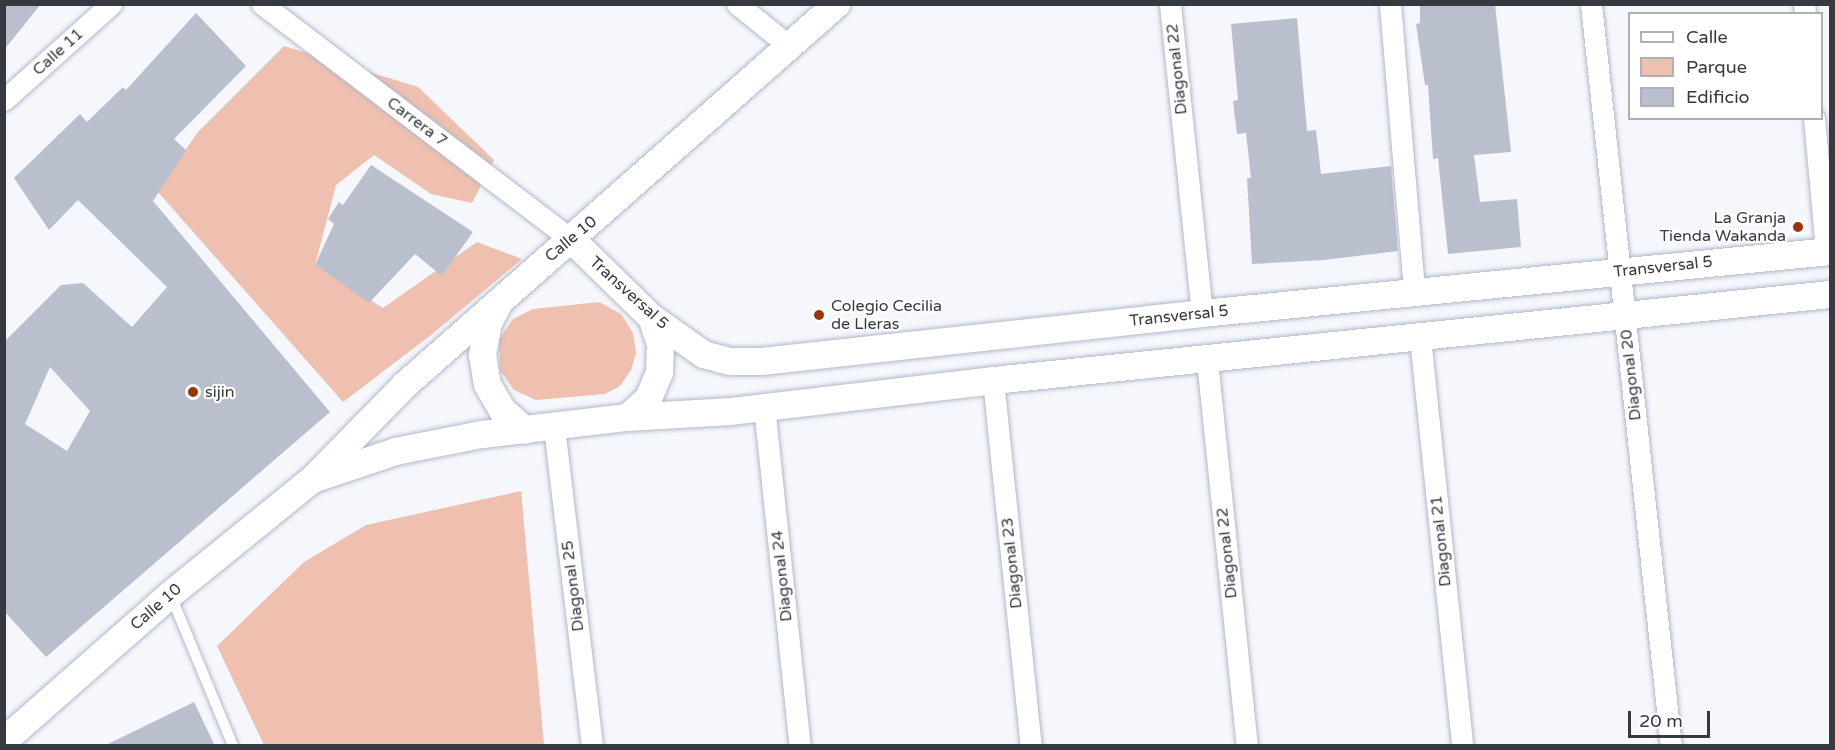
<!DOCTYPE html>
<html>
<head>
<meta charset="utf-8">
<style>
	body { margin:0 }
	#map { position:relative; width:1835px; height:750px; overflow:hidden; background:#f5f7fd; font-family:"Varela Round",sans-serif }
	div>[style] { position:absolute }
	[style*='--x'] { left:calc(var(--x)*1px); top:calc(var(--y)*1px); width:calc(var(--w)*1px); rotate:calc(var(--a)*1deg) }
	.green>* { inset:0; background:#efc0af }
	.building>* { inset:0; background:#babfce }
	.roads { filter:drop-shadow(0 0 2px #b3b8c8) drop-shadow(0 0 2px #b3b8c8) }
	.service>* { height:10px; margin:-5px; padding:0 5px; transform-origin:5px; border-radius:5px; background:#fff }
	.minor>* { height:21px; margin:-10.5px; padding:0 10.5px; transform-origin:10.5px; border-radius:10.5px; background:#fff }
	.tertiary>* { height:27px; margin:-13.5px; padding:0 13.5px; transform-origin:13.5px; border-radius:13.5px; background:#fff }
	.dots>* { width:16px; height:16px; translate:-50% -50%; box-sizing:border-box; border:3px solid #fff; border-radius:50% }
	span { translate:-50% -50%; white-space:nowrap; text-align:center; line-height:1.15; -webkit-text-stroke:4.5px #fff; paint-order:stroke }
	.street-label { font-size:16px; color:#373940 }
	.poi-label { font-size:16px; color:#373940 }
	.right { translate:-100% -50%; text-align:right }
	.left { translate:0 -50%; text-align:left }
	.frame { position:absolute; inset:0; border:6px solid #373940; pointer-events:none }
	.legend { position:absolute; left:1628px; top:12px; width:195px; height:108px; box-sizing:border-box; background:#fff; border:2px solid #afb0b3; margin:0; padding:8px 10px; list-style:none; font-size:18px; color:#373940 }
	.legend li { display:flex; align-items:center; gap:12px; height:30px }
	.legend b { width:30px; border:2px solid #afb0b3 }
	.scale { position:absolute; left:1628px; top:711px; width:82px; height:27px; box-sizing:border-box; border:3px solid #373940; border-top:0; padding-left:8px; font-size:18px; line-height:21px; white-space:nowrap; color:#373940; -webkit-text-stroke:4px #fff; paint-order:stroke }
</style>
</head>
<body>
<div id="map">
	<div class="green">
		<div style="clip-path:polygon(284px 46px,418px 87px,494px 160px,472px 203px,431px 194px,374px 155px,336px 185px,315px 265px,383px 308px,477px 242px,522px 259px,431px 335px,343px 402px,157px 191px,198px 132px)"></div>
		<div style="clip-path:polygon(599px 302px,621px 314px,633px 333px,636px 353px,631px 370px,620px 386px,605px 394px,536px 400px,514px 390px,500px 370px,499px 339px,513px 319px,533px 309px)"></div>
		<div style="clip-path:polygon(521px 491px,544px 745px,264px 745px,217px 646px,304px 562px,366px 525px)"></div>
	</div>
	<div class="building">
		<div style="clip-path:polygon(4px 4px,41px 4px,4px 50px)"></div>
		<div style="clip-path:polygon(1420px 4px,1495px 4px,1511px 152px,1474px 155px,1480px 202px,1517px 199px,1521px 247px,1448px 254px,1438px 158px,1433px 159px,1428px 85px,1425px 85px,1416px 24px,1420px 23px)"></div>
		<div style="clip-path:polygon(evenodd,196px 13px,246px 66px,174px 139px,186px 150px,153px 201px,330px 412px,46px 657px,4px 611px,4px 342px,61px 285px,83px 283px,132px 327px,167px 287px,78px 200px,49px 230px,14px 178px,80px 114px,87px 122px,123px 87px,126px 90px,196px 13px,50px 367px,90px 411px,67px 451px,25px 424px,50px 367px)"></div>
		<div style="clip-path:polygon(1297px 18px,1307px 131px,1316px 130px,1321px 174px,1391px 166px,1398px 251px,1324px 260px,1252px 264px,1247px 178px,1251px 178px,1246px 133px,1237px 134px,1233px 101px,1238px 100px,1231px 24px)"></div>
		<div style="clip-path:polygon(371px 165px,473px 232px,442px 276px,415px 254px,369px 303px,315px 265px,334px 224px,328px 219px,339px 202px,343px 205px)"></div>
		<div style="clip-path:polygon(194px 702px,215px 746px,104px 746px)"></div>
	</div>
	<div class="roads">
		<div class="service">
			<div style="--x:171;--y:596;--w:162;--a:67.5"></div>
		</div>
		<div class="minor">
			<div style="--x:262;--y:4;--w:390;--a:37.3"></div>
			<div style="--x:737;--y:4;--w:67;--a:38.9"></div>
			<div style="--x:1170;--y:4;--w:311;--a:84.1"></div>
			<div style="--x:1390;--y:4;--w:289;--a:85.2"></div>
			<div style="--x:1591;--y:4;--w:746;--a:83.85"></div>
			<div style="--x:1804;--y:4;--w:10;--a:84"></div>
			<div style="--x:4;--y:100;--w:144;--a:-41.9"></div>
			<div style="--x:1814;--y:118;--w:134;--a:84.8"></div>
			<div style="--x:1420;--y:337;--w:411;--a:84.1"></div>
			<div style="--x:1207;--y:360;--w:388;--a:84.1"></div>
			<div style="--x:993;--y:380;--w:368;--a:84.1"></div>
			<div style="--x:764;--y:406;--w:342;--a:84"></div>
			<div style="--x:554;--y:427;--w:321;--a:83.2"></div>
		</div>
		<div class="tertiary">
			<div style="--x:572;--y:240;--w:110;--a:44.3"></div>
			<div style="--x:651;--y:317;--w:64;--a:35.4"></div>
			<div style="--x:703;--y:354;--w:28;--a:15"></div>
			<div style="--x:730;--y:361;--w:31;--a:0"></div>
			<div style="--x:761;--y:361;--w:444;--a:-6.2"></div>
			<div style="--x:1202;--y:313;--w:631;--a:-5.64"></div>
			<div style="--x:499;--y:302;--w:24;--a:118"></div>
			<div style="--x:488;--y:323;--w:32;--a:101"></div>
			<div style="--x:482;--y:354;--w:30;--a:81"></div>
			<div style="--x:487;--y:384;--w:30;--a:60"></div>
			<div style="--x:502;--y:410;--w:30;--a:41"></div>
			<div style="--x:627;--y:417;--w:28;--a:-42"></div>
			<div style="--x:648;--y:398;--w:28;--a:-67"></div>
			<div style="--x:659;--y:372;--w:28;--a:-88"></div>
			<div style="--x:660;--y:344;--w:28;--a:-108"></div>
			<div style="--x:312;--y:479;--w:88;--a:-18.6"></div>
			<div style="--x:395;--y:451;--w:89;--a:-11.1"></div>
			<div style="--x:482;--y:434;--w:146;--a:-6.7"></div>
			<div style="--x:627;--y:417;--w:103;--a:-3.3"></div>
			<div style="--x:730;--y:411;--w:265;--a:-6.7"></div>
			<div style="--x:993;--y:380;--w:841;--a:-5.87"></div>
			<div style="--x:4;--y:740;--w:221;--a:-41.3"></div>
			<div style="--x:170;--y:594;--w:183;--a:-39"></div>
			<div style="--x:312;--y:479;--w:133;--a:-45.6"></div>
			<div style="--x:405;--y:384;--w:575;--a:-41.4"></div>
		</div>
	</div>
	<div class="dots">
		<div style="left:1798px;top:227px;background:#9a3504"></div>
		<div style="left:819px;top:315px;background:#9a3504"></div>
		<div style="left:193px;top:392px;background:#9a3504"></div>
	</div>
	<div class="street-label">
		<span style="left:58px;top:52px;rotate:-42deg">Calle 11</span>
		<span style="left:1177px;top:69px;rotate:-96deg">Diagonal 22</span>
		<span style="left:417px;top:122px;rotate:37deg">Carrera 7</span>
		<span style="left:571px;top:239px;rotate:-40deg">Calle 10</span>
		<span style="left:1663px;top:267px;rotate:-6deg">Transversal 5</span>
		<span style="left:629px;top:293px;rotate:42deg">Transversal 5</span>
		<span style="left:1179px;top:316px;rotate:-6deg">Transversal 5</span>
		<span style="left:1631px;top:375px;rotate:-96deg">Diagonal 20</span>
		<span style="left:1441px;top:541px;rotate:-96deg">Diagonal 21</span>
		<span style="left:1227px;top:553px;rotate:-96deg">Diagonal 22</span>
		<span style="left:1012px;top:563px;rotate:-96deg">Diagonal 23</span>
		<span style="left:782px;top:576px;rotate:-96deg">Diagonal 24</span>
		<span style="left:573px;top:586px;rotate:-97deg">Diagonal 25</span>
		<span style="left:156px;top:607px;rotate:-41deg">Calle 10</span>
	</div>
	<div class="poi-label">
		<span class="right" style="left:1786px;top:227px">La Granja<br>Tienda Wakanda</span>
		<span class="left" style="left:831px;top:315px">Colegio Cecilia<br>de Lleras</span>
		<span class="left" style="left:205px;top:392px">sijin</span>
	</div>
	<div class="frame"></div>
	<ul class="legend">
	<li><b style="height:8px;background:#fff"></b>Calle</li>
	<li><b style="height:16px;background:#efc0af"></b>Parque</li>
	<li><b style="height:16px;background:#babfce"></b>Edificio</li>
	</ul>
	<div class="scale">20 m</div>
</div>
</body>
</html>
